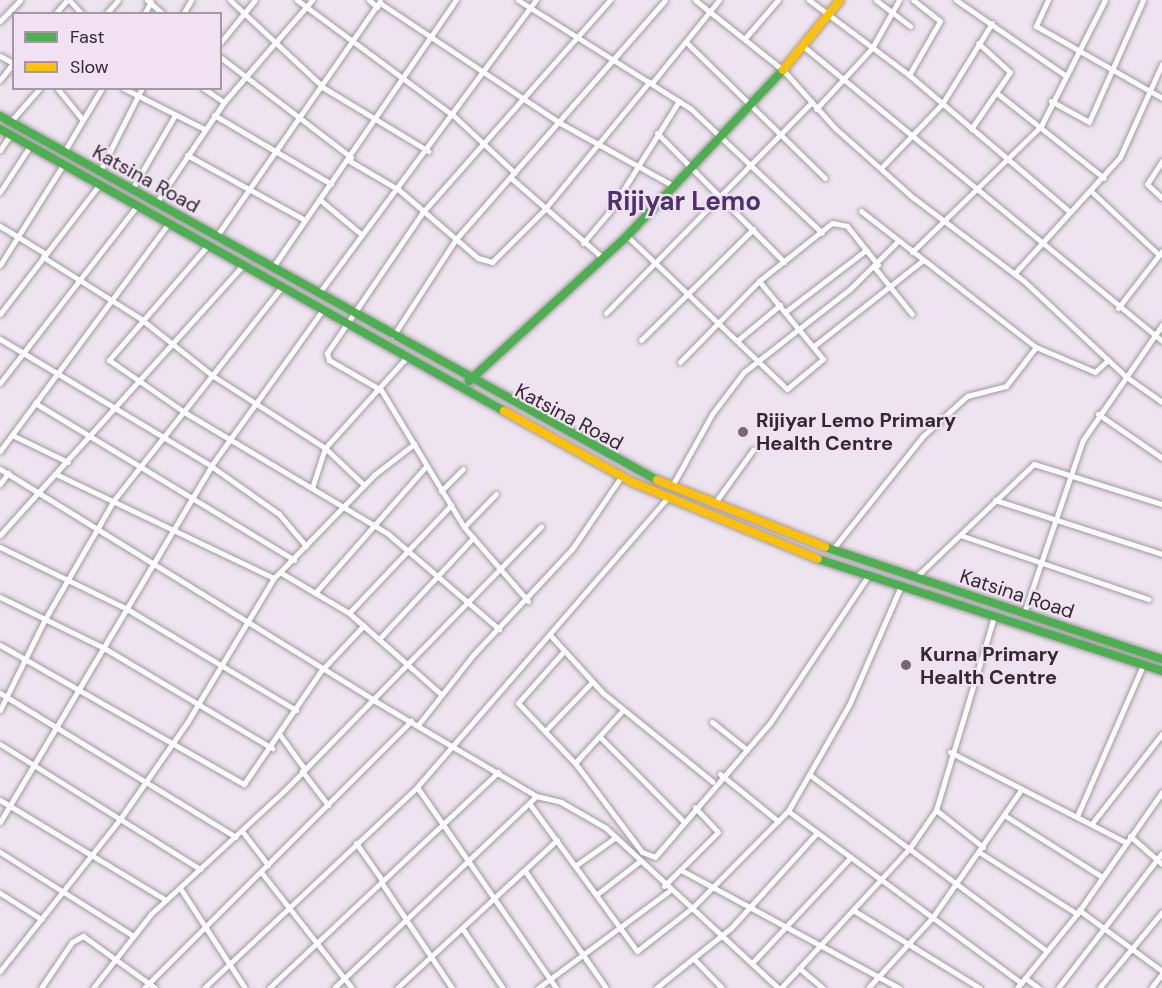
<!DOCTYPE html>
<html>
<head>
<meta charset="utf-8">
<style>
	body { margin:0 }
	#map { position:relative; width:1162px; height:988px; overflow:hidden; background:#eee4ef; font-family:"DM Sans",sans-serif }
	div>[style] { position:absolute }
	[style*='--x'] { left:calc(var(--x)*1px); top:calc(var(--y)*1px); width:calc(var(--w)*1px); rotate:calc(var(--a)*1deg) }
	.roads { filter:drop-shadow(0 0 2px #a199a1) drop-shadow(0 0 2px #a199a1) }
	.street>* { height:5px; margin:-2.5px; padding:0 2.5px; transform-origin:2.5px; border-radius:2.5px; background:#fcfbfd }
	.fast>* { height:8px; margin:-4px; padding:0 4px; transform-origin:4px; border-radius:4px; background:#4caf50 }
	.slow>* { height:8px; margin:-4px; padding:0 4px; transform-origin:4px; border-radius:4px; background:#ffc107 }
	.dots>* { width:16px; height:16px; translate:-50% -50%; box-sizing:border-box; border:3px solid #f2e0f3; border-radius:50% }
	span { translate:-50% -50%; white-space:nowrap; text-align:center; line-height:1.15; -webkit-text-stroke:4.5px #f2e0f3; paint-order:stroke }
	.street-label { font-size:20px; color:#312a31 }
	.poi-label { font-size:20px; color:#312a31; font-weight:700 }
	.left { translate:0 -50%; text-align:left }
	.district-label { font-size:26px; color:#4c336f; font-weight:700 }
	.legend { position:absolute; left:12px; top:12px; width:210px; height:78px; box-sizing:border-box; background:#f2e0f3; border:2px solid #a597a5; margin:0; padding:8px 10px; list-style:none; font-size:18px; color:#312a31 }
	.legend li { display:flex; align-items:center; gap:12px; height:30px }
	.legend b { width:30px; border:2px solid #a597a5 }
</style>
</head>
<body>
<div id="map">
	<div class="roads">
		<div class="street">
			<div style="--x:69;--y:0;--w:19;--a:47"></div>
			<div style="--x:147;--y:0;--w:21;--a:41"></div>
			<div style="--x:230;--y:0;--w:129;--a:43.1"></div>
			<div style="--x:324;--y:88;--w:122;--a:31.2"></div>
			<div style="--x:297;--y:0;--w:195;--a:36.5"></div>
			<div style="--x:454;--y:116;--w:83;--a:43.1"></div>
			<div style="--x:369;--y:0;--w:11;--a:41"></div>
			<div style="--x:518;--y:0;--w:204;--a:32.2"></div>
			<div style="--x:691;--y:109;--w:180;--a:43.4"></div>
			<div style="--x:695;--y:0;--w:112;--a:38.5"></div>
			<div style="--x:783;--y:70;--w:78;--a:48.1"></div>
			<div style="--x:835;--y:128;--w:102;--a:41.8"></div>
			<div style="--x:911;--y:196;--w:141;--a:37"></div>
			<div style="--x:1024;--y:281;--w:139;--a:43.2"></div>
			<div style="--x:1125;--y:376;--w:45;--a:35.1"></div>
			<div style="--x:809;--y:0;--w:125;--a:36.9"></div>
			<div style="--x:909;--y:75;--w:211;--a:40.4"></div>
			<div style="--x:876;--y:0;--w:43;--a:37.4"></div>
			<div style="--x:956;--y:0;--w:134;--a:34.6"></div>
			<div style="--x:1048;--y:0;--w:29;--a:115"></div>
			<div style="--x:1036;--y:26;--w:145;--a:29.7"></div>
			<div style="--x:380;--y:3;--w:216;--a:33.7"></div>
			<div style="--x:560;--y:123;--w:128;--a:29"></div>
			<div style="--x:55;--y:14;--w:18;--a:-49"></div>
			<div style="--x:106;--y:14;--w:18;--a:-49"></div>
			<div style="--x:144;--y:14;--w:14;--a:-60"></div>
			<div style="--x:183;--y:14;--w:16;--a:-60"></div>
			<div style="--x:0;--y:21;--w:29;--a:-46"></div>
			<div style="--x:746;--y:37;--w:49;--a:-49.1"></div>
			<div style="--x:220;--y:43;--w:55;--a:-50.9"></div>
			<div style="--x:687;--y:43;--w:193;--a:44.4"></div>
			<div style="--x:803;--y:46;--w:465;--a:39.4"></div>
			<div style="--x:0;--y:56;--w:15;--a:28"></div>
			<div style="--x:220;--y:57;--w:165;--a:37.4"></div>
			<div style="--x:909;--y:75;--w:62;--a:-60.1"></div>
			<div style="--x:940;--y:21;--w:34;--a:-142"></div>
			<div style="--x:0;--y:80;--w:23;--a:-52"></div>
			<div style="--x:652;--y:83;--w:107;--a:-51.1"></div>
			<div style="--x:57;--y:88;--w:40;--a:51"></div>
			<div style="--x:123;--y:88;--w:91;--a:26.8"></div>
			<div style="--x:203;--y:88;--w:25;--a:34"></div>
			<div style="--x:998;--y:94;--w:135;--a:38.4"></div>
			<div style="--x:1051;--y:101;--w:43;--a:28.9"></div>
			<div style="--x:1089;--y:122;--w:133;--a:-66.1"></div>
			<div style="--x:816;--y:109;--w:83;--a:-47.4"></div>
			<div style="--x:872;--y:48;--w:55;--a:-60.6"></div>
			<div style="--x:214;--y:115;--w:136;--a:30.5"></div>
			<div style="--x:11;--y:121;--w:44;--a:-48.7"></div>
			<div style="--x:971;--y:129;--w:69;--a:-55.6"></div>
			<div style="--x:1010;--y:72;--w:43;--a:-137.8"></div>
			<div style="--x:657;--y:133;--w:181;--a:45.4"></div>
			<div style="--x:0;--y:150;--w:18;--a:-56"></div>
			<div style="--x:64;--y:152;--w:74;--a:-59.3"></div>
			<div style="--x:187;--y:155;--w:132;--a:28.9"></div>
			<div style="--x:348;--y:160;--w:59;--a:30.5"></div>
			<div style="--x:399;--y:190;--w:104;--a:40.7"></div>
			<div style="--x:478;--y:258;--w:15;--a:16"></div>
			<div style="--x:492;--y:262;--w:74;--a:-45"></div>
			<div style="--x:544;--y:210;--w:166;--a:-50.6"></div>
			<div style="--x:1162;--y:161;--w:27;--a:123"></div>
			<div style="--x:1147;--y:184;--w:21;--a:43"></div>
			<div style="--x:881;--y:168;--w:88;--a:-46.4"></div>
			<div style="--x:942;--y:104;--w:95;--a:-58.3"></div>
			<div style="--x:100;--y:171;--w:93;--a:-63.2"></div>
			<div style="--x:511;--y:178;--w:122;--a:41"></div>
			<div style="--x:132;--y:189;--w:86;--a:-59.8"></div>
			<div style="--x:0;--y:192;--w:55;--a:-56.9"></div>
			<div style="--x:1092;--y:192;--w:92;--a:43.2"></div>
			<div style="--x:319;--y:199;--w:56;--a:39.9"></div>
			<div style="--x:156;--y:203;--w:122;--a:-56"></div>
			<div style="--x:224;--y:102;--w:135;--a:-49.2"></div>
			<div style="--x:861;--y:211;--w:222;--a:37.9"></div>
			<div style="--x:1036;--y:347;--w:64;--a:23"></div>
			<div style="--x:1095;--y:372;--w:18;--a:-43"></div>
			<div style="--x:0;--y:226;--w:54;--a:31.3"></div>
			<div style="--x:627;--y:236;--w:221;--a:43.7"></div>
			<div style="--x:787;--y:389;--w:47;--a:-39.8"></div>
			<div style="--x:823;--y:359;--w:101;--a:-129.4"></div>
			<div style="--x:216;--y:237;--w:287;--a:-55.2"></div>
			<div style="--x:583;--y:243;--w:42;--a:-49.8"></div>
			<div style="--x:610;--y:211;--w:130;--a:-57.9"></div>
			<div style="--x:208;--y:245;--w:152;--a:130.7"></div>
			<div style="--x:109;--y:360;--w:91;--a:34.7"></div>
			<div style="--x:184;--y:412;--w:236;--a:30.8"></div>
			<div style="--x:387;--y:533;--w:148;--a:40.6"></div>
			<div style="--x:912;--y:252;--w:180;--a:-44.3"></div>
			<div style="--x:1041;--y:126;--w:141;--a:-63.1"></div>
			<div style="--x:43;--y:257;--w:116;--a:32.3"></div>
			<div style="--x:141;--y:319;--w:92;--a:38.4"></div>
			<div style="--x:213;--y:376;--w:133;--a:32.7"></div>
			<div style="--x:325;--y:448;--w:54;--a:43.5"></div>
			<div style="--x:0;--y:265;--w:118;--a:-57.8"></div>
			<div style="--x:273;--y:267;--w:324;--a:-55.6"></div>
			<div style="--x:875;--y:268;--w:59;--a:51.2"></div>
			<div style="--x:1014;--y:274;--w:158;--a:-47.8"></div>
			<div style="--x:1120;--y:157;--w:102;--a:-65.7"></div>
			<div style="--x:319;--y:293;--w:365;--a:-53.5"></div>
			<div style="--x:1118;--y:308;--w:72;--a:-52.3"></div>
			<div style="--x:785;--y:312;--w:102;--a:-37.4"></div>
			<div style="--x:606;--y:313;--w:292;--a:-45.7"></div>
			<div style="--x:0;--y:314;--w:163;--a:-52.5"></div>
			<div style="--x:393;--y:336;--w:116;--a:-57"></div>
			<div style="--x:456;--y:239;--w:317;--a:-48.8"></div>
			<div style="--x:0;--y:339;--w:246;--a:31"></div>
			<div style="--x:211;--y:466;--w:83;--a:35.2"></div>
			<div style="--x:279;--y:514;--w:42;--a:49.8"></div>
			<div style="--x:641;--y:340;--w:158;--a:-44.7"></div>
			<div style="--x:738;--y:340;--w:55;--a:-39.8"></div>
			<div style="--x:814;--y:346;--w:137;--a:-38.2"></div>
			<div style="--x:680;--y:362;--w:113;--a:-45.7"></div>
			<div style="--x:759;--y:281;--w:93;--a:-38.5"></div>
			<div style="--x:832;--y:223;--w:15;--a:11"></div>
			<div style="--x:847;--y:226;--w:50;--a:51.5"></div>
			<div style="--x:0;--y:383;--w:224;--a:-52.3"></div>
			<div style="--x:35;--y:403;--w:303;--a:31.2"></div>
			<div style="--x:1098;--y:414;--w:78;--a:34.5"></div>
			<div style="--x:12;--y:435;--w:62;--a:25.7"></div>
			<div style="--x:0;--y:451;--w:284;--a:-53.5"></div>
			<div style="--x:0;--y:469;--w:441;--a:31.7"></div>
			<div style="--x:375;--y:701;--w:187;--a:30.5"></div>
			<div style="--x:536;--y:796;--w:26;--a:13"></div>
			<div style="--x:561;--y:802;--w:52;--a:30"></div>
			<div style="--x:606;--y:828;--w:235;--a:42.9"></div>
			<div style="--x:58;--y:475;--w:239;--a:25.5"></div>
			<div style="--x:0;--y:484;--w:14;--a:-54"></div>
			<div style="--x:672;--y:486;--w:82;--a:-60.9"></div>
			<div style="--x:712;--y:414;--w:53;--a:-52.7"></div>
			<div style="--x:744;--y:372;--w:135;--a:-38.1"></div>
			<div style="--x:850;--y:289;--w:68;--a:-45"></div>
			<div style="--x:312;--y:488;--w:42;--a:-72"></div>
			<div style="--x:325;--y:448;--w:121;--a:-48"></div>
			<div style="--x:441;--y:491;--w:31;--a:-45"></div>
			<div style="--x:995;--y:500;--w:176;--a:17.9"></div>
			<div style="--x:714;--y:504;--w:67;--a:-54.2"></div>
			<div style="--x:464;--y:527;--w:46;--a:-45.9"></div>
			<div style="--x:0;--y:535;--w:363;--a:-48"></div>
			<div style="--x:960;--y:535;--w:199;--a:18.8"></div>
			<div style="--x:0;--y:547;--w:141;--a:26"></div>
			<div style="--x:127;--y:609;--w:197;--a:30.9"></div>
			<div style="--x:832;--y:550;--w:146;--a:-51.4"></div>
			<div style="--x:923;--y:436;--w:59;--a:-42.3"></div>
			<div style="--x:967;--y:396;--w:40;--a:-14.4"></div>
			<div style="--x:1006;--y:386;--w:49;--a:-52.4"></div>
			<div style="--x:283;--y:574;--w:77;--a:30.6"></div>
			<div style="--x:349;--y:613;--w:123;--a:41.4"></div>
			<div style="--x:916;--y:577;--w:163;--a:-43.8"></div>
			<div style="--x:1034;--y:464;--w:134;--a:17.4"></div>
			<div style="--x:315;--y:593;--w:169;--a:-48.8"></div>
			<div style="--x:0;--y:597;--w:116;--a:26.1"></div>
			<div style="--x:104;--y:648;--w:196;--a:30.8"></div>
			<div style="--x:528;--y:601;--w:98;--a:-130.9"></div>
			<div style="--x:464;--y:527;--w:160;--a:-121.2"></div>
			<div style="--x:381;--y:390;--w:60;--a:-150"></div>
			<div style="--x:329;--y:360;--w:7;--a:-106"></div>
			<div style="--x:327;--y:353;--w:171;--a:-55.8"></div>
			<div style="--x:423;--y:212;--w:283;--a:-48.6"></div>
			<div style="--x:349;--y:613;--w:149;--a:-46.6"></div>
			<div style="--x:1024;--y:613;--w:183;--a:-71.2"></div>
			<div style="--x:1083;--y:440;--w:140;--a:-55.5"></div>
			<div style="--x:552;--y:637;--w:76;--a:47.7"></div>
			<div style="--x:603;--y:693;--w:141;--a:39"></div>
			<div style="--x:380;--y:638;--w:137;--a:-47.1"></div>
			<div style="--x:0;--y:645;--w:281;--a:29.7"></div>
			<div style="--x:244;--y:784;--w:135;--a:-55.8"></div>
			<div style="--x:320;--y:672;--w:64;--a:-46.9"></div>
			<div style="--x:564;--y:651;--w:69;--a:131.5"></div>
			<div style="--x:518;--y:703;--w:83;--a:46.5"></div>
			<div style="--x:575;--y:763;--w:111;--a:53"></div>
			<div style="--x:642;--y:852;--w:14;--a:21"></div>
			<div style="--x:655;--y:857;--w:177;--a:-49.4"></div>
			<div style="--x:770;--y:723;--w:177;--a:-56.3"></div>
			<div style="--x:0;--y:693;--w:276;--a:31.4"></div>
			<div style="--x:0;--y:710;--w:102;--a:-63.7"></div>
			<div style="--x:45;--y:619;--w:138;--a:-59.9"></div>
			<div style="--x:114;--y:500;--w:270;--a:-51.8"></div>
			<div style="--x:712;--y:722;--w:43;--a:38.5"></div>
			<div style="--x:418;--y:725;--w:89;--a:-51.8"></div>
			<div style="--x:473;--y:655;--w:145;--a:-47"></div>
			<div style="--x:572;--y:549;--w:87;--a:-55.8"></div>
			<div style="--x:546;--y:730;--w:66;--a:-46.2"></div>
			<div style="--x:280;--y:735;--w:41;--a:54"></div>
			<div style="--x:600;--y:737;--w:120;--a:45.3"></div>
			<div style="--x:0;--y:744;--w:236;--a:32"></div>
			<div style="--x:950;--y:752;--w:197;--a:27.2"></div>
			<div style="--x:575;--y:763;--w:72;--a:-47.8"></div>
			<div style="--x:302;--y:771;--w:43;--a:52.6"></div>
			<div style="--x:720;--y:774;--w:75;--a:39"></div>
			<div style="--x:810;--y:775;--w:295;--a:36.6"></div>
			<div style="--x:417;--y:787;--w:244;--a:55.3"></div>
			<div style="--x:0;--y:800;--w:194;--a:31.1"></div>
			<div style="--x:529;--y:803;--w:183;--a:53.9"></div>
			<div style="--x:637;--y:951;--w:70;--a:-38"></div>
			<div style="--x:692;--y:908;--w:136;--a:-45.3"></div>
			<div style="--x:788;--y:811;--w:122;--a:-60.1"></div>
			<div style="--x:849;--y:705;--w:130;--a:-66.4"></div>
			<div style="--x:936;--y:810;--w:60;--a:38.2"></div>
			<div style="--x:788;--y:811;--w:290;--a:36.4"></div>
			<div style="--x:1078;--y:814;--w:163;--a:-66.4"></div>
			<div style="--x:1004;--y:815;--w:116;--a:32.3"></div>
			<div style="--x:0;--y:822;--w:414;--a:-59.3"></div>
			<div style="--x:211;--y:466;--w:191;--a:-54.4"></div>
			<div style="--x:1093;--y:822;--w:112;--a:-51.9"></div>
			<div style="--x:242;--y:831;--w:43;--a:52.6"></div>
			<div style="--x:1130;--y:836;--w:43;--a:41.2"></div>
			<div style="--x:356;--y:843;--w:45;--a:54.9"></div>
			<div style="--x:0;--y:852;--w:156;--a:32.2"></div>
			<div style="--x:979;--y:852;--w:116;--a:32.3"></div>
			<div style="--x:575;--y:866;--w:50;--a:-35.3"></div>
			<div style="--x:681;--y:870;--w:248;--a:28.4"></div>
			<div style="--x:525;--y:871;--w:142;--a:55.3"></div>
			<div style="--x:261;--y:872;--w:147;--a:51.9"></div>
			<div style="--x:381;--y:882;--w:128;--a:56.2"></div>
			<div style="--x:664;--y:886;--w:76;--a:-45"></div>
			<div style="--x:718;--y:832;--w:34;--a:-133"></div>
			<div style="--x:180;--y:888;--w:119;--a:57"></div>
			<div style="--x:0;--y:893;--w:49;--a:32.4"></div>
			<div style="--x:596;--y:895;--w:56;--a:-37.7"></div>
			<div style="--x:853;--y:910;--w:149;--a:31.6"></div>
			<div style="--x:1079;--y:910;--w:103;--a:36.3"></div>
			<div style="--x:462;--y:928;--w:73;--a:55.7"></div>
			<div style="--x:694;--y:959;--w:40;--a:46"></div>
			<div style="--x:752;--y:963;--w:145;--a:-47"></div>
			<div style="--x:799;--y:968;--w:31;--a:40"></div>
			<div style="--x:0;--y:971;--w:194;--a:-51.7"></div>
			<div style="--x:120;--y:819;--w:119;--a:-55.2"></div>
			<div style="--x:188;--y:721;--w:167;--a:-59"></div>
			<div style="--x:274;--y:578;--w:144;--a:-45.8"></div>
			<div style="--x:374;--y:475;--w:51;--a:-37.8"></div>
			<div style="--x:1025;--y:978;--w:17;--a:36"></div>
			<div style="--x:41;--y:988;--w:55;--a:-56"></div>
			<div style="--x:72;--y:942;--w:13;--a:-29"></div>
			<div style="--x:83;--y:936;--w:89;--a:35.8"></div>
			<div style="--x:93;--y:988;--w:94;--a:-51.9"></div>
			<div style="--x:151;--y:914;--w:184;--a:-42.8"></div>
			<div style="--x:286;--y:789;--w:366;--a:-45.8"></div>
			<div style="--x:144;--y:988;--w:378;--a:-45"></div>
			<div style="--x:204;--y:988;--w:293;--a:-43.3"></div>
			<div style="--x:417;--y:787;--w:382;--a:-49.1"></div>
			<div style="--x:269;--y:988;--w:315;--a:-43.3"></div>
			<div style="--x:334;--y:988;--w:279;--a:-43.5"></div>
			<div style="--x:397;--y:988;--w:218;--a:-42.8"></div>
			<div style="--x:538;--y:988;--w:163;--a:-36.5"></div>
			<div style="--x:656;--y:988;--w:96;--a:-38.7"></div>
			<div style="--x:731;--y:928;--w:127;--a:-47.9"></div>
			<div style="--x:781;--y:988;--w:189;--a:-47.4"></div>
			<div style="--x:909;--y:849;--w:47;--a:-55.3"></div>
			<div style="--x:936;--y:810;--w:202;--a:-73.3"></div>
			<div style="--x:868;--y:988;--w:95;--a:-47.6"></div>
			<div style="--x:932;--y:918;--w:156;--a:-55.2"></div>
			<div style="--x:1017;--y:988;--w:95;--a:-51"></div>
			<div style="--x:1077;--y:914;--w:149;--a:-55.1"></div>
			<div style="--x:1058;--y:988;--w:170;--a:-52.4"></div>
			<div style="--x:1099;--y:988;--w:99;--a:-50.3"></div>
			<div style="--x:1151;--y:988;--w:18;--a:-52"></div>
		</div>
		<div class="fast">
			<div style="--x:0;--y:116;--w:751;--a:28.99"></div>
			<div style="--x:0;--y:129;--w:578;--a:29.23"></div>
			<div style="--x:469;--y:381;--w:214;--a:-42.5"></div>
			<div style="--x:627;--y:236;--w:228;--a:-46.8"></div>
			<div style="--x:825;--y:547;--w:355;--a:18.4"></div>
			<div style="--x:818;--y:559;--w:362;--a:18"></div>
		</div>
		<div class="slow">
			<div style="--x:783;--y:70;--w:90;--a:-50.8"></div>
			<div style="--x:504;--y:411;--w:146;--a:29"></div>
			<div style="--x:632;--y:482;--w:201;--a:22.5"></div>
			<div style="--x:657;--y:480;--w:181;--a:21.7"></div>
		</div>
	</div>
	<div class="dots">
		<div style="left:743px;top:432px;background:#736b74"></div>
		<div style="left:906px;top:665px;background:#736b74"></div>
	</div>
	<div class="street-label">
		<span style="left:146px;top:179px;rotate:29deg">Katsina Road</span>
		<span style="left:569px;top:417px;rotate:28deg">Katsina Road</span>
		<span style="left:1017px;top:594px;rotate:18deg">Katsina Road</span>
	</div>
	<div class="poi-label">
		<span class="left" style="left:756px;top:432px">Rijiyar Lemo Primary<br>Health Centre</span>
		<span class="left" style="left:920px;top:666px">Kurna Primary<br>Health Centre</span>
	</div>
	<div class="district-label">
		<span style="left:684px;top:202px">Rijiyar Lemo</span>
	</div>
	<ul class="legend">
	<li><b style="height:8px;background:#4caf50"></b>Fast</li>
	<li><b style="height:8px;background:#ffc107"></b>Slow</li>
	</ul>
</div>
</body>
</html>
